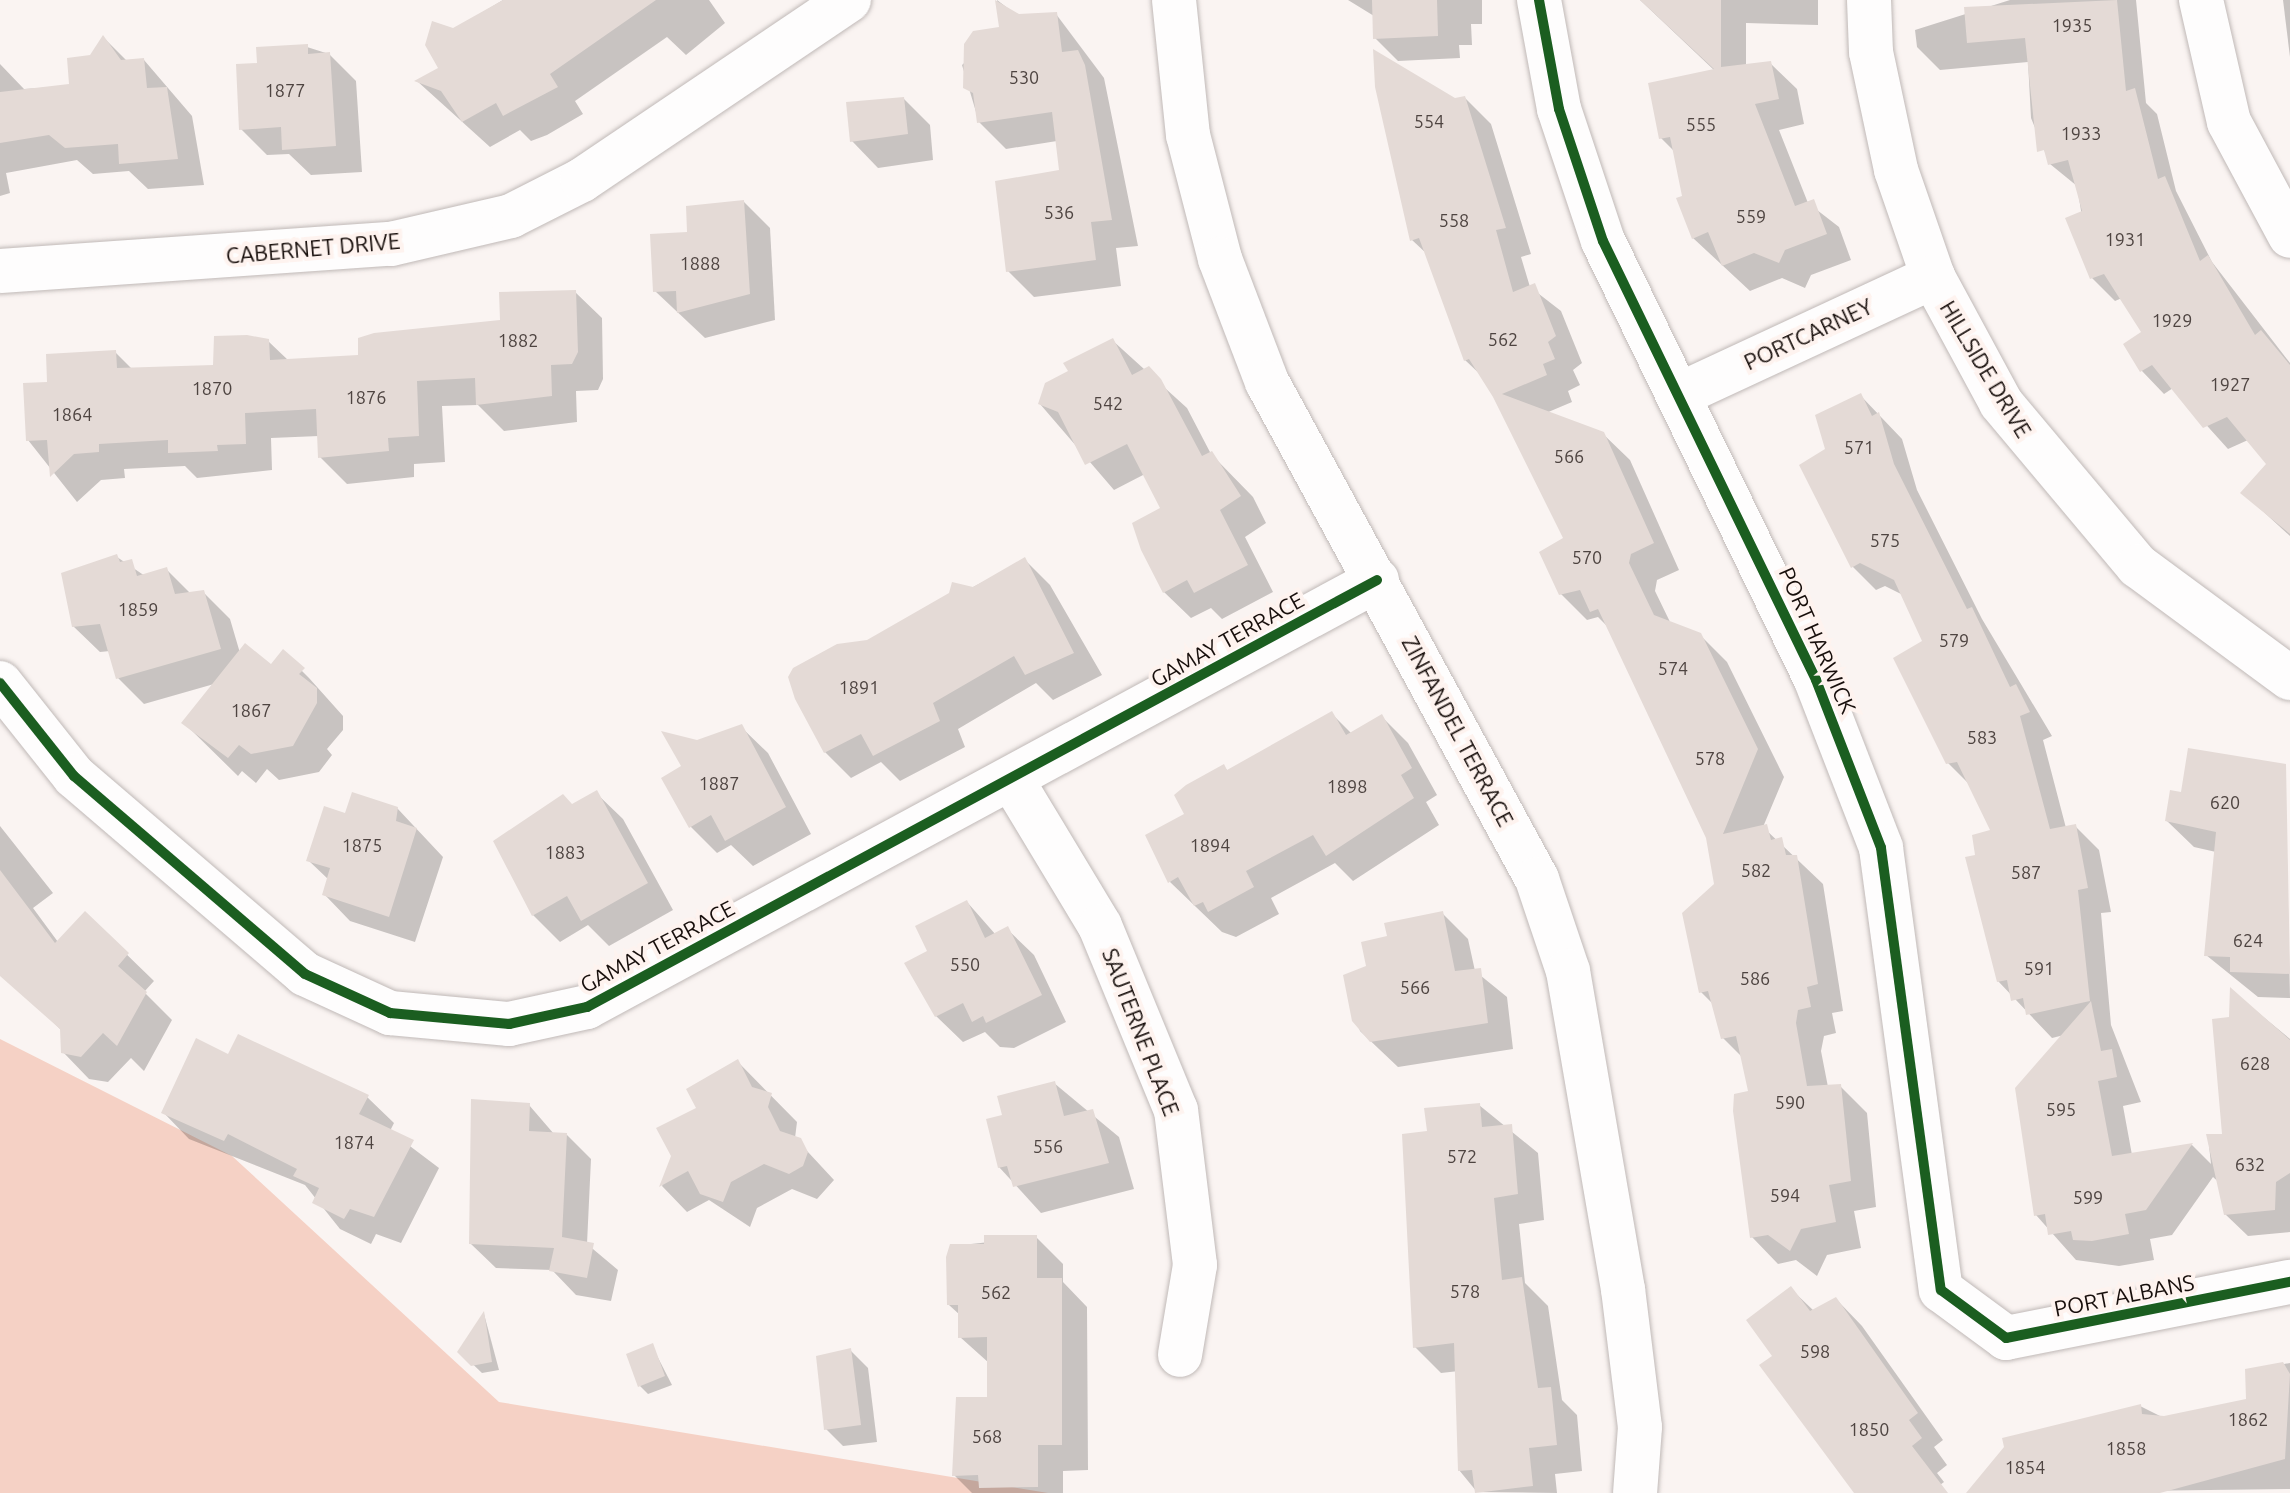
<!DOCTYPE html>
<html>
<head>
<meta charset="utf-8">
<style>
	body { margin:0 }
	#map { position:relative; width:2290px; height:1493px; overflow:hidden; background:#faf4f2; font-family:Ubuntu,sans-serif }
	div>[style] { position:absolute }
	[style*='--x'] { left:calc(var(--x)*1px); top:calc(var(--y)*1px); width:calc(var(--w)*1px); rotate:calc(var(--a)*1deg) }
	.green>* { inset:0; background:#f5d1c5 }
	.shadow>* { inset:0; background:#0003 }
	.building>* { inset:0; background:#e4dad6 }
	.roads { filter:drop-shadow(0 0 2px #c0b9b7) drop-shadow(0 0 2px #c0b9b7) }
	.minor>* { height:44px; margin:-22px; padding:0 22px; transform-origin:22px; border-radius:22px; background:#fefdfd }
	.cycleway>* { height:10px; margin:-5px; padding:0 5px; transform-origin:5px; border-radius:5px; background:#1b5e20 }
	span { translate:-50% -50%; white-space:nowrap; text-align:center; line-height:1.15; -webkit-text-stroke:8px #fef3ef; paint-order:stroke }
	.number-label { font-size:18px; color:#4e4441 }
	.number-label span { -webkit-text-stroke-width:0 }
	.street-label { font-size:22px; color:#170e0b }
</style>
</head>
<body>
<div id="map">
	<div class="green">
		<div style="clip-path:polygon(0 1039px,232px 1156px,499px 1402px,1048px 1493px,0 1493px)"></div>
	</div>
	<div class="shadow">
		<div style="clip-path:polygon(503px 0,709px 0,725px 23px,686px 55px,667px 37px,575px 101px,583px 114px,547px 135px,531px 141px,520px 130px,490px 147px,417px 81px,440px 69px,453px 30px)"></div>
		<div style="clip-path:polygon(997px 0,1018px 16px,1056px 14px,1104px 78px,1138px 246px,1116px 248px,1121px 286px,1034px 297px,1008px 271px,1061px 171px,1057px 141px,1006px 149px,979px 122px,962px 65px,1001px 29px)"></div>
		<div style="clip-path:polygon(1348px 0,1482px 0,1482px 24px,1471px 24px,1472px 45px,1459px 45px,1460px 58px,1398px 61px,1375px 38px,1374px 16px)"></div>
		<div style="clip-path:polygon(1640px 0,1818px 0,1818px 25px,1746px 23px,1746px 66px,1770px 63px,1797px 89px,1804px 124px,1779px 130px,1808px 203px,1839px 227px,1851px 260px,1811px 275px,1805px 288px,1782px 278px,1750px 291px,1693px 238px,1675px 152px,1661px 138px,1715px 71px)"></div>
		<div style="clip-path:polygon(2010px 0,2136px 0,2146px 103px,2157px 114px,2176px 191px,2212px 262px,2290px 363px,2290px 536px,2243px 493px,2269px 464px,2248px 440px,2228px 449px,2173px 388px,2164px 394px,2142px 371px,2144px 333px,2122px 298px,2115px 301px,2092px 278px,2077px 186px,2050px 164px,2031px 118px,2028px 62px,1940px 70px,1917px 47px,1915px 30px)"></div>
		<div style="clip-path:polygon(2283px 0,2290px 0,2290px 57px)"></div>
		<div style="clip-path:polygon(104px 38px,127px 61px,144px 60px,192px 116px,204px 185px,148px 189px,129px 171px,93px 174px,77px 160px,6px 173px,10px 193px,0 196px,0 64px,24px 89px,71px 86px)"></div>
		<div style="clip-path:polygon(307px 47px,329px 54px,356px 81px,362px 172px,311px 175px,289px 154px,267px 155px,241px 129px,259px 64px)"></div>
		<div style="clip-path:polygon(1465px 98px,1491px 124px,1531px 254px,1521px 257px,1530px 287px,1561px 311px,1582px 363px,1573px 370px,1580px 385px,1568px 391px,1572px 402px,1546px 413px,1602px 433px,1630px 460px,1679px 570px,1657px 580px,1655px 591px,1671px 624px,1700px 635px,1727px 662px,1784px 777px,1763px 827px,1823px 884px,1843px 1011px,1832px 1013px,1836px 1033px,1824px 1036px,1821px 1051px,1828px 1087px,1840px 1086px,1867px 1113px,1876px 1207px,1854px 1211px,1861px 1248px,1827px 1255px,1817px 1276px,1796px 1260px,1778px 1264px,1752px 1237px,1750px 1093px,1743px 1058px,1723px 1038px,1714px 1005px,1701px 992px,1717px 885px,1708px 838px,1609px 628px,1598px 617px,1587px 620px,1561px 594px,1566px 539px,1484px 378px,1465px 360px,1427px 254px,1412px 240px,1455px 101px)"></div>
		<div style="clip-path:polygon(904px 99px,930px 125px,933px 160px,878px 168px,852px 141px)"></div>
		<div style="clip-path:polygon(744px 202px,770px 228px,775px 320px,705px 338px,655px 291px,690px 234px)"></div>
		<div style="clip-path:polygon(575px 292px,602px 318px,603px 379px,598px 390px,576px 391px,577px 422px,504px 431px,478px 405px,442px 406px,445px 462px,414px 464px,414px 477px,347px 484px,320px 457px,319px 436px,271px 438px,272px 470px,197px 478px,185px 466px,124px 469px,125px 478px,101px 480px,77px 502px,28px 440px,49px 384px,115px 352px,132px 369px,215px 367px,268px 341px,289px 361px,360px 357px,502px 322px)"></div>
		<div style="clip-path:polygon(1112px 340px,1187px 408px,1211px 454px,1253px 497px,1266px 523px,1245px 537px,1273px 592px,1222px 619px,1211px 608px,1191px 618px,1164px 592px,1163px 509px,1145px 474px,1114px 490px,1040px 404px)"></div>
		<div style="clip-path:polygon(1860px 395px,1902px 439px,1917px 490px,1982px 619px,2052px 736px,2043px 740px,2066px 828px,2075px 826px,2099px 850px,2111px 912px,2101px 913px,2111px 1025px,2141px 1102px,2123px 1106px,2132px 1155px,2192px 1145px,2211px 1164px,2208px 1136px,2224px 1136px,2232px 991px,2290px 1039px,2290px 1232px,2248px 1236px,2225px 1214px,2223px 1186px,2213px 1177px,2172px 1235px,2150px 1239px,2154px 1260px,2119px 1266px,2076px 1260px,2036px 1215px,2064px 1035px,2052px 1038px,1998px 981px,1978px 856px,1993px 832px,1971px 786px,1948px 763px,1925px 642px,1903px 595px,1885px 586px,1876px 590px,1852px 566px,1828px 450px)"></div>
		<div style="clip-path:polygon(117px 557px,145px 576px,166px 569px,191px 594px,203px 592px,230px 619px,240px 653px,271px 667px,283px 652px,309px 678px,343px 716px,343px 730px,327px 749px,332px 755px,319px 772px,279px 780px,267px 769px,256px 783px,242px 771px,238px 776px,184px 723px,214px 684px,144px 704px,118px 678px,110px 651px,100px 652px,73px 626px)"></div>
		<div style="clip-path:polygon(1025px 560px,1050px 585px,1102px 675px,1053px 700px,1036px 683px,958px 729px,965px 747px,900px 781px,881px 762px,851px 778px,825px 752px,867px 642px)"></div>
		<div style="clip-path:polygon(1331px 713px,1352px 734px,1382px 717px,1408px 743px,1437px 795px,1426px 802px,1439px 825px,1353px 881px,1335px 863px,1271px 898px,1279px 914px,1236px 937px,1222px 932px,1170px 882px,1187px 814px,1224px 767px,1229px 772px)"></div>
		<div style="clip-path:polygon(741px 727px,768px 753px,811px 834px,753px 866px,731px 845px,717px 853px,690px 826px,684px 767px,697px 742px)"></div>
		<div style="clip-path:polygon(2285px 766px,2290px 998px,2258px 997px,2206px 955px,2216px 852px,2194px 847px,2167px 821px,2182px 794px)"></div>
		<div style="clip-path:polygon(596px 793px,623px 819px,673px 910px,609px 946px,588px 925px,560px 942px,533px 915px,573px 806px)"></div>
		<div style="clip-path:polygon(397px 808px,443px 857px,415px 942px,350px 921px,324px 894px,329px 880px,308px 860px,346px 816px)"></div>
		<div style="clip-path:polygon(0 826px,53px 893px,33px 908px,58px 942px,85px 914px,154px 981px,144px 992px,172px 1020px,144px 1071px,131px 1058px,108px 1082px,89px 1079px,63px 1052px,62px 1031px,0 968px)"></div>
		<div style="clip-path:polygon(967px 902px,996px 935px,1007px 929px,1034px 955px,1066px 1022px,1014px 1048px,1000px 1047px,985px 1032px,963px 1042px,936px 1016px,930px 951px)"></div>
		<div style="clip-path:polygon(1442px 913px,1468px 939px,1475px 971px,1507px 997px,1513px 1049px,1398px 1067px,1360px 1031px,1345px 977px,1368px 968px,1389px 938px)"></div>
		<div style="clip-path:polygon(239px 1037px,367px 1097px,394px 1123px,390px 1131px,439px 1168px,401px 1243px,376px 1234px,371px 1244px,340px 1229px,305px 1185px,189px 1139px,163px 1112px,229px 1057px)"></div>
		<div style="clip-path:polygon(737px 1061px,797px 1122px,795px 1138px,834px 1180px,817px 1199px,792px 1189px,757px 1208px,750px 1227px,709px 1200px,687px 1212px,662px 1186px,698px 1108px)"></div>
		<div style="clip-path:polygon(1054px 1083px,1119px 1137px,1134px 1189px,1041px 1213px,999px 1167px,1005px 1116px)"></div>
		<div style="clip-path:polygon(529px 1105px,554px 1134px,567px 1135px,591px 1159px,587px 1244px,618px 1270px,611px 1301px,576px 1295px,552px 1270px,496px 1268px,471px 1244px)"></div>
		<div style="clip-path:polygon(1479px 1105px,1538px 1153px,1544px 1220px,1519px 1224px,1525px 1283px,1548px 1306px,1562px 1400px,1577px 1415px,1582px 1471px,1555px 1474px,1557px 1493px,1477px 1492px,1459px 1470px,1459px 1371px,1441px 1373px,1415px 1347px,1429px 1133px)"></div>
		<div style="clip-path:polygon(1036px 1237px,1063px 1264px,1063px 1282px,1087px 1307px,1088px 1470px,1063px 1471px,1063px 1493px,972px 1493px,954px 1475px,989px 1399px,989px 1363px,960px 1337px,960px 1315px,949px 1305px,952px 1246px)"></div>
		<div style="clip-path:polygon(1791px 1289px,1814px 1311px,1836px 1299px,1862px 1326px,1943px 1440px,1934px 1447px,1947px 1465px,1937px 1473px,1944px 1482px,1929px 1493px,1868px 1493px,1775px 1357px)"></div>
		<div style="clip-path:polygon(484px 1314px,499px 1370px,482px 1373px,460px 1352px)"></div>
		<div style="clip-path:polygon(652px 1346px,672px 1385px,648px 1394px,640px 1386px)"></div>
		<div style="clip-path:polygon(850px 1350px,868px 1368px,877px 1442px,843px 1446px,826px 1429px)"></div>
		<div style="clip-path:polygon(2290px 1363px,2290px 1489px,1971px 1493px,2140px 1406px,2164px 1418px,2248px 1401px,2247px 1371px)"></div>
	</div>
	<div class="building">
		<div style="clip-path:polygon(503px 0,656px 0,550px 74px,558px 87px,503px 116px,496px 103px,462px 122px,441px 91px,414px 81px,438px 68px,425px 45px,432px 21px,453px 28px)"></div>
		<div style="clip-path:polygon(995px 0,1019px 14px,1057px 12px,1062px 52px,1078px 50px,1085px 65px,1112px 220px,1091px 222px,1096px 260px,1006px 272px,995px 181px,1059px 170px,1052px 112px,977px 123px,973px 93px,963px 88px,964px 44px,973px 31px,999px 27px)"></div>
		<div style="clip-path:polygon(1372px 0,1437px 0,1438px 36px,1373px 39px)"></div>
		<div style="clip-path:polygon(1640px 0,1721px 0,1721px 67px,1771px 61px,1779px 99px,1755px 104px,1795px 206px,1814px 199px,1827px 234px,1785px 250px,1779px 263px,1754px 253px,1722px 266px,1708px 232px,1692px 239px,1676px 198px,1682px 196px,1670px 137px,1659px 139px,1648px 83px,1714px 69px)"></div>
		<div style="clip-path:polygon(2117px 0,2126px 91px,2135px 88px,2158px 179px,2165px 176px,2200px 261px,2208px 255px,2255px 335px,2261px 330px,2290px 365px,2290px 534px,2240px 493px,2266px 464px,2227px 417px,2203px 428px,2152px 365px,2140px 372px,2123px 344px,2141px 332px,2104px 274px,2090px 279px,2065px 218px,2082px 211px,2068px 160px,2048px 165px,2044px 150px,2037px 152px,2025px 38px,1967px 43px,1964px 7px)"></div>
		<div style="clip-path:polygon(103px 35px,121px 60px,144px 58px,147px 88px,167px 87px,178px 159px,119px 164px,118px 144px,65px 148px,49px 135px,0 143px,0 92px,69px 84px,67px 58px,90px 55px)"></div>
		<div style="clip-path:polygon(308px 44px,308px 54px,330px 52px,336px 146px,282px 150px,281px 127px,239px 130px,236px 64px,257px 63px,256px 47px)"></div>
		<div style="clip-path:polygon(1373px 49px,1455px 98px,1465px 96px,1506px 228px,1496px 230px,1513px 292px,1535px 283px,1556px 336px,1548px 342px,1555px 359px,1543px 364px,1547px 375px,1502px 394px,1604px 432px,1654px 543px,1631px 554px,1629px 563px,1654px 615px,1701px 633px,1758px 749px,1723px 834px,1767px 824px,1771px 840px,1782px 837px,1786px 855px,1797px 855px,1818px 984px,1807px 987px,1811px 1007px,1798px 1010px,1796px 1023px,1807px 1086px,1841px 1084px,1851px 1181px,1829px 1185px,1836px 1222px,1801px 1229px,1790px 1251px,1768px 1235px,1750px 1238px,1733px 1111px,1734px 1094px,1748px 1091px,1736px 1036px,1721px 1039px,1708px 991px,1699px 993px,1682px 913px,1714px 884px,1706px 838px,1598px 609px,1590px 612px,1580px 590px,1559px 595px,1539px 552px,1563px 538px,1493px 397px,1469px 359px,1464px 361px,1419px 238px,1410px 241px,1375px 87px)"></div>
		<div style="clip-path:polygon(904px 97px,908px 134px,850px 142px,846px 102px)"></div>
		<div style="clip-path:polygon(744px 200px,750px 294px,677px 313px,676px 291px,653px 292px,650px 234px,687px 232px,686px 206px)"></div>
		<div style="clip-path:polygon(576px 290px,578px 352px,572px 364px,551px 365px,552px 396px,476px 405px,475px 378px,417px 381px,419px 436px,388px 438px,389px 451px,318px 458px,316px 409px,245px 413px,246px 444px,217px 445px,218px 451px,168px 453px,168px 440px,99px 444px,99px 452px,74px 454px,50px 477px,47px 440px,26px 441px,23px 383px,47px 382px,46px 354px,116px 350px,117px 368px,213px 365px,214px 336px,247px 335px,269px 339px,270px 360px,358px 355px,358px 338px,374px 333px,500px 320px,499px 292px)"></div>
		<div style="clip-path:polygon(1113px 338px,1132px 375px,1149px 366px,1161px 379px,1202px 456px,1212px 451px,1241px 496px,1220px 510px,1248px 565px,1194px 593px,1187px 580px,1163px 593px,1141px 550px,1132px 523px,1160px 508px,1127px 444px,1085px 465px,1058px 412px,1038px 404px,1045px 383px,1068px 371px,1063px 363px)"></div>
		<div style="clip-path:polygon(1861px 393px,1872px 416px,1879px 412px,1894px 464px,1967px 609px,1972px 607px,2010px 687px,2016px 684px,2030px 712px,2020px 716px,2050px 829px,2076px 824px,2088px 888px,2078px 890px,2090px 1001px,2026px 1015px,2023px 998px,2011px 1001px,2007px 980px,1997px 982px,1965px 857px,1975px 855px,1972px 835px,1990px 830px,1957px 762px,1946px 764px,1893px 658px,1922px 641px,1894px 580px,1860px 563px,1851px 568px,1799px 465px,1825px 449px,1815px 415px)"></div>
		<div style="clip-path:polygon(117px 554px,120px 562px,132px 559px,137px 576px,167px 567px,175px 594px,204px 590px,221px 649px,116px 679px,100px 624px,72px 627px,61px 573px)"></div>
		<div style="clip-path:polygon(1025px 557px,1074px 653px,1025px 675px,1014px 656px,933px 703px,940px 721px,873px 756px,861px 734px,824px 753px,795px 699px,788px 677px,793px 668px,837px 644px,867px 640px,949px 593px,952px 582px,973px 587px)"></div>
		<div style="clip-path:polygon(245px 643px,271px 664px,283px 649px,305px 668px,299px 674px,317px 688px,317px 703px,293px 746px,251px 754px,239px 745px,228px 758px,181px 723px)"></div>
		<div style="clip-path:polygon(1332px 711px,1346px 735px,1382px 714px,1412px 768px,1401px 775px,1414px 798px,1326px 856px,1313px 835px,1246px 871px,1254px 887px,1208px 912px,1203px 902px,1194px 906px,1178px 877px,1168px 883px,1145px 835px,1184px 814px,1174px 795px,1186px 785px,1224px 764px,1227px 770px)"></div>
		<div style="clip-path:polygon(742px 724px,786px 807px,725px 841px,711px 815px,689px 828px,661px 778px,681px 766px,661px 731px,697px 740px)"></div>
		<div style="clip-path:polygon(2188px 748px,2286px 764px,2290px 974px,2230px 972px,2230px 957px,2204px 956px,2216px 832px,2165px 821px,2170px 790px,2181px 792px)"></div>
		<div style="clip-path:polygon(597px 790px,648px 883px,581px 921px,567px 896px,532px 916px,493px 841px,563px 794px,572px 804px)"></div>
		<div style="clip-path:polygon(352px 792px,398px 807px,396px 821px,417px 828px,389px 917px,322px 895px,330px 868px,306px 861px,324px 806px,345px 813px)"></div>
		<div style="clip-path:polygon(0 870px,55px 943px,85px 911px,129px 953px,118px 966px,147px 992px,117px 1046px,103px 1033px,81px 1057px,61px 1053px,60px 1029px,0 976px)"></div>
		<div style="clip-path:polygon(967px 900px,985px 938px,1008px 926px,1042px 995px,986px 1023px,983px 1016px,972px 1022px,963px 1003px,935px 1017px,904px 963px,927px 951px,915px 926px)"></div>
		<div style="clip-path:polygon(1443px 911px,1455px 971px,1481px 968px,1488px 1023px,1370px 1042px,1352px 1021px,1343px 975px,1366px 966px,1361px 942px,1387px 936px,1384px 923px)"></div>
		<div style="clip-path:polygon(2230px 987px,2290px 1040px,2290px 1173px,2276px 1182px,2275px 1210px,2224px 1215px,2206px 1134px,2222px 1134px,2212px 1019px,2229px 1017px)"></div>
		<div style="clip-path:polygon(2091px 1001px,2101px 1051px,2112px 1049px,2117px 1077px,2098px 1081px,2112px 1156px,2193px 1143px,2146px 1210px,2125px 1214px,2129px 1234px,2092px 1241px,2073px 1240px,2071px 1231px,2048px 1235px,2045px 1214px,2034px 1216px,2015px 1088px)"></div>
		<div style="clip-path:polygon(238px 1034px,369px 1095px,359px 1114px,414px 1140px,374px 1217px,350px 1209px,344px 1219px,312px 1203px,319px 1188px,293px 1176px,297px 1169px,228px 1134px,224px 1141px,161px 1113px,196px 1038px,228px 1054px)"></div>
		<div style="clip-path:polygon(738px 1059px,752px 1087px,772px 1093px,768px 1107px,780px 1131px,801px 1138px,808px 1152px,803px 1166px,789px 1174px,764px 1164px,731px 1182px,723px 1202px,700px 1194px,688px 1171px,659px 1187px,671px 1156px,656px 1128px,696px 1108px,686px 1089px)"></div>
		<div style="clip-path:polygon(1055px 1081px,1064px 1116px,1093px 1109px,1109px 1163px,1013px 1187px,1007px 1166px,998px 1168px,986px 1119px,1002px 1115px,997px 1096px)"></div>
		<div style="clip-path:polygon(471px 1099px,530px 1103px,529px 1131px,567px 1133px,562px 1237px,594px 1243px,587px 1278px,549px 1271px,554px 1248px,469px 1244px)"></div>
		<div style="clip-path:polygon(1480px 1103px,1482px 1127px,1512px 1124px,1518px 1194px,1494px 1198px,1502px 1280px,1522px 1277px,1538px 1388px,1551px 1387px,1557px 1445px,1529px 1448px,1533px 1486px,1475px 1493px,1472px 1470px,1458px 1471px,1454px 1343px,1413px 1348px,1402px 1134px,1427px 1131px,1424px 1108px)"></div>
		<div style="clip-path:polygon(984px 1235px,1037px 1235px,1037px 1278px,1062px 1278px,1062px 1445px,1038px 1445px,1038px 1487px,979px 1488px,978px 1475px,952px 1476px,956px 1397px,987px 1397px,987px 1337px,958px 1338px,958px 1305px,947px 1305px,946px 1257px,950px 1244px,984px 1244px)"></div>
		<div style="clip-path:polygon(1791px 1286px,1810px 1311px,1836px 1297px,1918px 1413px,1909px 1420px,1922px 1438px,1912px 1446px,1948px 1493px,1854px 1493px,1759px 1365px,1772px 1356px,1746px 1320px)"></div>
		<div style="clip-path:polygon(484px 1311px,492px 1362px,471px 1366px,457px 1352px)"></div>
		<div style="clip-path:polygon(653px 1343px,665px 1376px,638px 1387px,626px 1354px)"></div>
		<div style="clip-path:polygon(851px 1348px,861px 1425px,824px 1430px,816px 1356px)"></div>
		<div style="clip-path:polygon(2283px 1362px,2290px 1374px,2285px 1459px,2160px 1493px,1966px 1493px,2004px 1447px,2002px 1438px,2141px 1404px,2142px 1414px,2164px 1416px,2246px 1399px,2245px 1369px)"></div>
	</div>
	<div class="roads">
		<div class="minor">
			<div style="--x:1174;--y:0;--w:136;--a:84.1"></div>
			<div style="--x:1188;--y:135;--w:128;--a:75.5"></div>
			<div style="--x:1220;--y:259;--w:132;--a:69.1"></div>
			<div style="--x:1267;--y:382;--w:566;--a:61.49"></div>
			<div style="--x:1537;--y:879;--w:97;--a:71.4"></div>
			<div style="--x:1568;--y:971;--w:323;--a:80.2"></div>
			<div style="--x:1623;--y:1289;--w:139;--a:83"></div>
			<div style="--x:1640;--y:1427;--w:66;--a:94.3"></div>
			<div style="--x:1539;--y:0;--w:111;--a:79.6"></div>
			<div style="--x:1559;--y:109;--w:139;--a:71.6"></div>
			<div style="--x:1603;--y:241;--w:488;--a:64.1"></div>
			<div style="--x:1816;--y:680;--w:180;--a:68.8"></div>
			<div style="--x:1881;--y:848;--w:446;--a:82.3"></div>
			<div style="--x:1941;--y:1290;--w:81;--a:36.4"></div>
			<div style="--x:2006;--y:1338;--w:289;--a:-11.2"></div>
			<div style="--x:1869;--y:0;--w:52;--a:87.8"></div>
			<div style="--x:1871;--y:52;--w:121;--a:78"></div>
			<div style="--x:1896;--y:170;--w:113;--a:70.9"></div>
			<div style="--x:1933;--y:277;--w:143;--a:61.6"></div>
			<div style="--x:2001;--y:403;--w:213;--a:50"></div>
			<div style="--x:2138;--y:566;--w:189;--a:36.4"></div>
			<div style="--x:2201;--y:0;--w:125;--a:77.1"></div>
			<div style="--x:2229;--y:122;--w:129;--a:61.8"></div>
			<div style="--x:0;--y:271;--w:392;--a:-4"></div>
			<div style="--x:391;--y:244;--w:123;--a:-13.1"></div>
			<div style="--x:511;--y:216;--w:80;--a:-26.9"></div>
			<div style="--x:582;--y:180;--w:322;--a:-34"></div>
			<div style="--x:1683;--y:393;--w:276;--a:-24.9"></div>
			<div style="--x:0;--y:683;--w:119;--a:51.5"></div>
			<div style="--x:74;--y:776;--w:304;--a:40.6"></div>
			<div style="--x:305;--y:974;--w:94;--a:24.6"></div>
			<div style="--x:390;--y:1013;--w:120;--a:5.3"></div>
			<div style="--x:509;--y:1024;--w:80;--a:-12.3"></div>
			<div style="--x:587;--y:1007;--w:898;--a:-28.39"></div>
			<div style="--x:1012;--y:780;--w:170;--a:58.9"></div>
			<div style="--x:1100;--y:926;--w:199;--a:67.6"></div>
			<div style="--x:1176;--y:1110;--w:156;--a:83"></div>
			<div style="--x:1195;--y:1265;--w:91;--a:99.5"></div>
		</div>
	</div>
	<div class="cycleway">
		<div style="--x:1539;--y:0;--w:111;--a:79.6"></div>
		<div style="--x:1559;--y:109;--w:139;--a:71.6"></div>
		<div style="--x:1603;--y:241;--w:488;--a:64.1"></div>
		<div style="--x:1816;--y:680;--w:180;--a:68.8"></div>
		<div style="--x:1881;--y:848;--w:446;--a:82.3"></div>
		<div style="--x:1941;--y:1290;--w:81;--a:36.4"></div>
		<div style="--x:2006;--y:1338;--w:289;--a:-11.2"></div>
		<div style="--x:0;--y:683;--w:119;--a:51.5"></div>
		<div style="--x:74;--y:776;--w:304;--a:40.6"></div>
		<div style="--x:305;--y:974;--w:94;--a:24.6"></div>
		<div style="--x:390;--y:1013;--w:120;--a:5.3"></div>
		<div style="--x:509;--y:1024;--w:80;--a:-12.3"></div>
		<div style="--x:587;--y:1007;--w:898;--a:-28.39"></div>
	</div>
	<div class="number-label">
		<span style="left:2072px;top:25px">1935</span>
		<span style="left:1024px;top:77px">530</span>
		<span style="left:285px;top:90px">1877</span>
		<span style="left:1429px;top:121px">554</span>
		<span style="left:1701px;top:124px">555</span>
		<span style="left:2081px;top:133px">1933</span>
		<span style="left:1059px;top:212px">536</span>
		<span style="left:1751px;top:216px">559</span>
		<span style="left:1454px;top:220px">558</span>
		<span style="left:2125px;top:239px">1931</span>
		<span style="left:700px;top:263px">1888</span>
		<span style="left:2172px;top:320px">1929</span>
		<span style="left:1503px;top:339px">562</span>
		<span style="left:518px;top:340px">1882</span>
		<span style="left:2230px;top:384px">1927</span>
		<span style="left:212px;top:388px">1870</span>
		<span style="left:366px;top:397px">1876</span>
		<span style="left:1108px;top:403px">542</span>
		<span style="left:72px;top:414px">1864</span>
		<span style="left:1859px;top:447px">571</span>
		<span style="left:1569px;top:456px">566</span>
		<span style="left:1885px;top:540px">575</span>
		<span style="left:1587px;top:557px">570</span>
		<span style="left:138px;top:609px">1859</span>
		<span style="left:1954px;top:640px">579</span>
		<span style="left:1673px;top:668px">574</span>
		<span style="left:859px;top:687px">1891</span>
		<span style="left:251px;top:710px">1867</span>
		<span style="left:1982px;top:737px">583</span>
		<span style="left:1710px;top:758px">578</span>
		<span style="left:719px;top:783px">1887</span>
		<span style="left:1347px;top:786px">1898</span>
		<span style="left:2225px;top:802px">620</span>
		<span style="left:362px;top:845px">1875</span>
		<span style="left:1210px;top:845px">1894</span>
		<span style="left:565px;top:852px">1883</span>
		<span style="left:1756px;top:870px">582</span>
		<span style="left:2026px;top:872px">587</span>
		<span style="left:2248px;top:940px">624</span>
		<span style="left:965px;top:964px">550</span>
		<span style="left:2039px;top:968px">591</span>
		<span style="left:1755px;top:978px">586</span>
		<span style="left:1415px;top:987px">566</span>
		<span style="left:2255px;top:1063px">628</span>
		<span style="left:1790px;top:1102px">590</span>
		<span style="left:2061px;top:1109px">595</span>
		<span style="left:354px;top:1142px">1874</span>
		<span style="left:1048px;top:1146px">556</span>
		<span style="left:1462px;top:1156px">572</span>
		<span style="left:2250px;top:1164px">632</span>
		<span style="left:1785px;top:1195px">594</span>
		<span style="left:2088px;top:1197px">599</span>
		<span style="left:1465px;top:1291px">578</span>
		<span style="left:996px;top:1292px">562</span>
		<span style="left:1815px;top:1351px">598</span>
		<span style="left:2248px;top:1419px">1862</span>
		<span style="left:1869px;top:1429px">1850</span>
		<span style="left:987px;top:1436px">568</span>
		<span style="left:2126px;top:1448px">1858</span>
		<span style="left:2025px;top:1467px">1854</span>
	</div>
	<div class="street-label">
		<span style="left:313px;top:248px;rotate:-5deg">CABERNET DRIVE</span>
		<span style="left:1808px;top:334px;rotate:-25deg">PORTCARNEY</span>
		<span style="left:1986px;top:369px;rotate:59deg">HILLSIDE DRIVE</span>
		<span style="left:1227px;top:639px;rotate:-29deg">GAMAY TERRACE</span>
		<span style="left:1818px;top:640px;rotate:66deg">PORT HARWICK</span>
		<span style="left:1458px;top:731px;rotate:62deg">ZINFANDEL TERRACE</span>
		<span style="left:657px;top:946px;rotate:-28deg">GAMAY TERRACE</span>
		<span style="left:1141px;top:1032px;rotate:69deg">SAUTERNE PLACE</span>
		<span style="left:2124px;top:1295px;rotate:-11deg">PORT ALBANS</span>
	</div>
</div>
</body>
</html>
